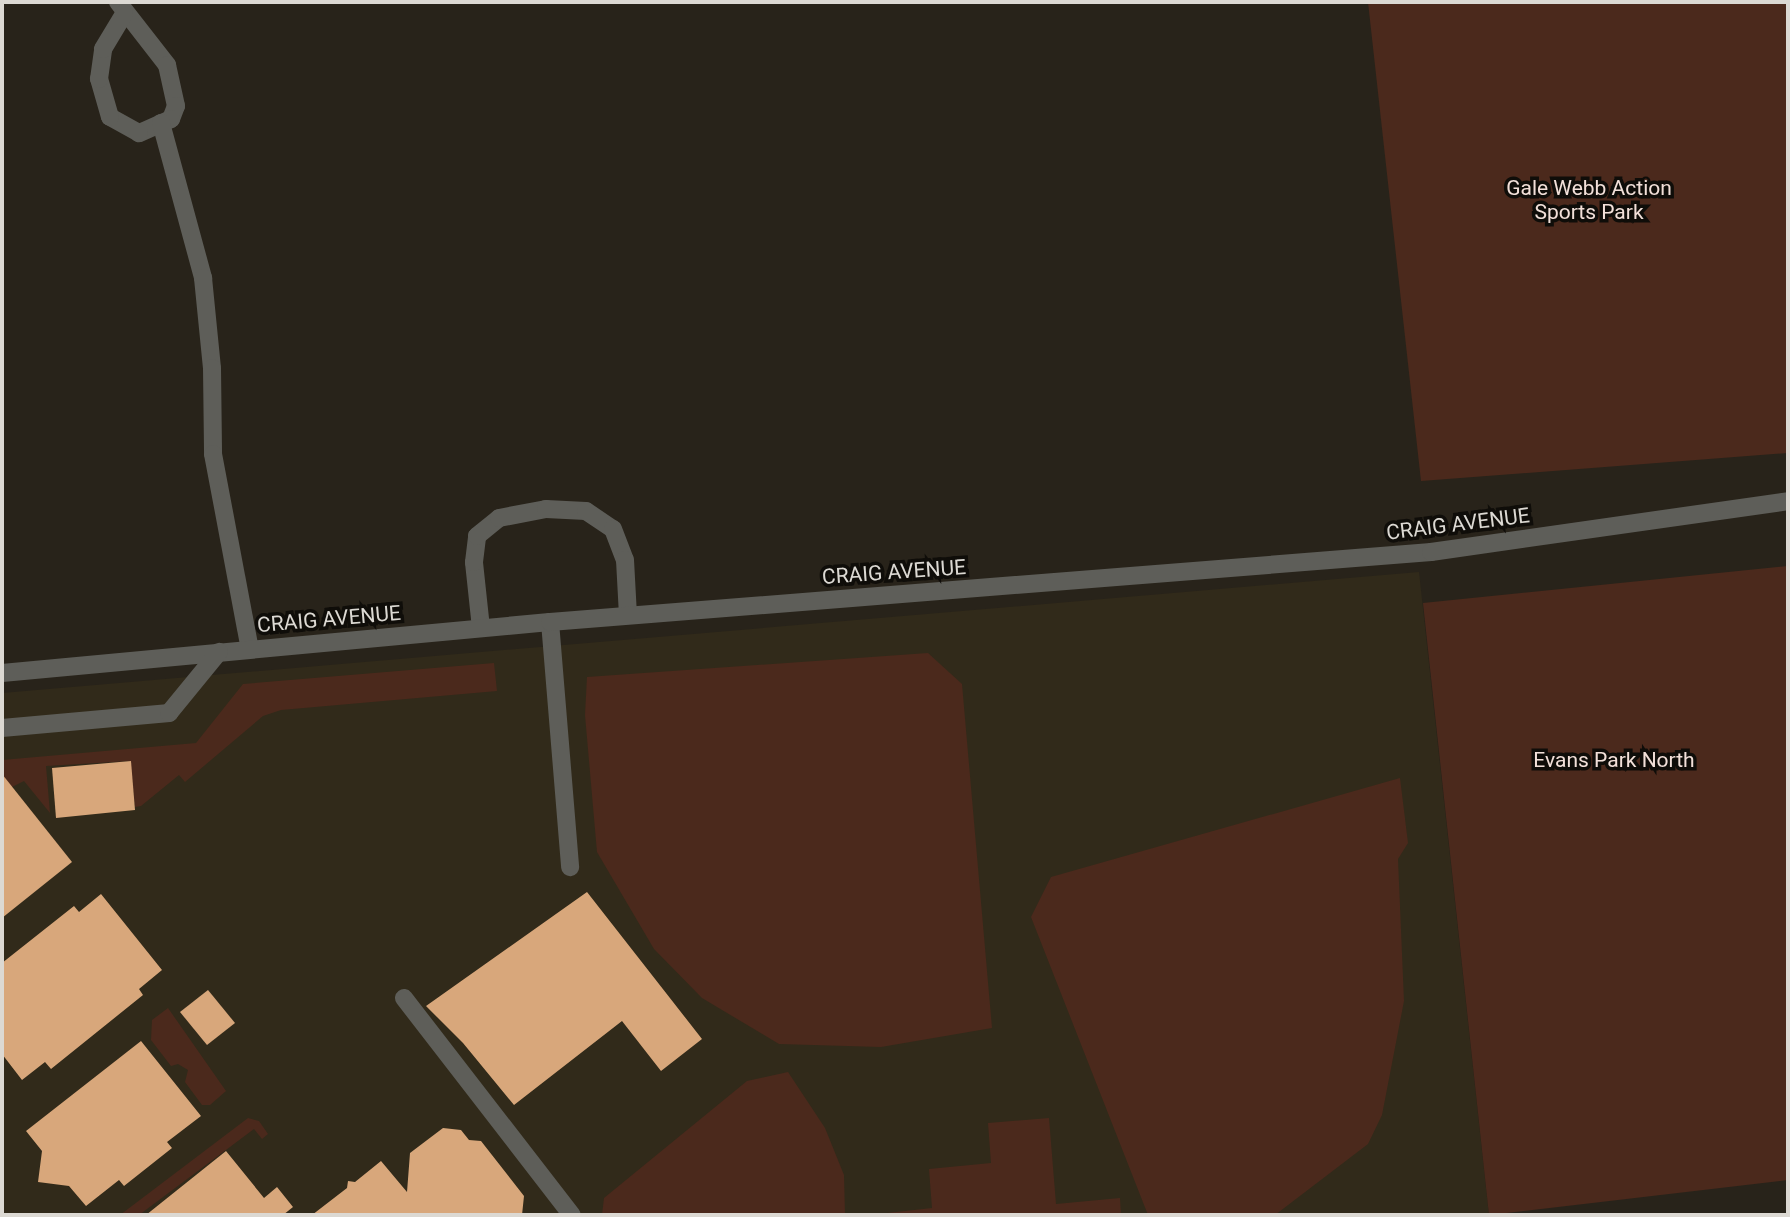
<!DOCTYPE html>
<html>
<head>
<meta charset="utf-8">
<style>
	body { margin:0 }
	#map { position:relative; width:1790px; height:1217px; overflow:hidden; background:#28231a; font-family:Roboto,sans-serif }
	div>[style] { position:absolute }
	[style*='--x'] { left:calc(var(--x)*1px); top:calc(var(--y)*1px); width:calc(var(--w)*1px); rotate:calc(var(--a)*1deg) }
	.built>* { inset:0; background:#312a1a }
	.green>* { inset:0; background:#4b291c }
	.building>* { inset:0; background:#d8a77b }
	.minor>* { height:18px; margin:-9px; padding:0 9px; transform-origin:9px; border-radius:9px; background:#5e5e59 }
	span { translate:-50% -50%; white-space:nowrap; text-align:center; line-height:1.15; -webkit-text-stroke:7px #0f0d09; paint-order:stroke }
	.park-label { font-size:21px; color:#f2e0d9 }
	.street-label { font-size:21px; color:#dcd9d3 }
	.frame { position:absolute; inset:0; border:4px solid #dcd9d3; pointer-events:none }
</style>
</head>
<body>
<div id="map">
	<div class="built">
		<div style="clip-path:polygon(1419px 572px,1489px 1215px,2px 1215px,2px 693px)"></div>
	</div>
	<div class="green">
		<div style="clip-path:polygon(1368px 2px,1788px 2px,1788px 453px,1421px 481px)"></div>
		<div style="clip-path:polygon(1788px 566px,1788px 1180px,1489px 1215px,1423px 603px)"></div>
		<div style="clip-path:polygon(928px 653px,962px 684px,992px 1028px,881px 1047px,779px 1044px,702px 998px,654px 949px,597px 852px,585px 715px,587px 677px)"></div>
		<div style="clip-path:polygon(494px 663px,497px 691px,281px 710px,263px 716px,185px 782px,179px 775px,141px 806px,135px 807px,130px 761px,46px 766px,50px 813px,24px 781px,2px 792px,2px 760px,196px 743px,243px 684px)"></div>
		<div style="clip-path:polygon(1400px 778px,1408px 843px,1398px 859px,1404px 1001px,1382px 1115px,1368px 1144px,1275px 1215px,1148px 1215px,1031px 917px,1051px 877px)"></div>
		<div style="clip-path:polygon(168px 1008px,226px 1091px,210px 1105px,202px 1105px,185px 1082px,188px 1070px,178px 1064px,171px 1066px,151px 1040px,152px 1020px)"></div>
		<div style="clip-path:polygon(788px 1072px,825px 1128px,844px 1175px,845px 1215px,602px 1215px,604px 1198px,747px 1081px)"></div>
		<div style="clip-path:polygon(248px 1118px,259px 1121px,268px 1134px,262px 1139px,254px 1129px,139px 1215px,120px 1215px)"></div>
		<div style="clip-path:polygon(1049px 1118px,1056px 1204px,1120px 1198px,1121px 1215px,869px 1215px,932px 1208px,929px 1169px,991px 1163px,988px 1123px)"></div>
	</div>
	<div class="building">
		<div style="clip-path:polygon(131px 761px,135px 810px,56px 818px,52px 768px)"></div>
		<div style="clip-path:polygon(2px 774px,72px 862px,2px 918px)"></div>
		<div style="clip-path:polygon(587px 892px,702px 1039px,661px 1071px,622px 1021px,514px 1105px,463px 1043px,426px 1006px)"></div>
		<div style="clip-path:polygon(101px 894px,162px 970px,139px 989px,143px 995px,51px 1069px,45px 1062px,22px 1080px,2px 1054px,2px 963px,74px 906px,79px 912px)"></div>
		<div style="clip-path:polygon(208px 990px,235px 1023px,207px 1045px,180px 1012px)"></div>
		<div style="clip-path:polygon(141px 1041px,201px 1116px,167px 1142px,172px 1148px,124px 1186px,119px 1180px,86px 1206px,69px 1186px,38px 1182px,42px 1151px,26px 1131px)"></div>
		<div style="clip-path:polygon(443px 1128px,461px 1130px,469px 1140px,481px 1141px,524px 1196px,522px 1215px,312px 1215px,347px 1188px,348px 1181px,355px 1182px,381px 1161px,407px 1192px,410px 1153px)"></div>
		<div style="clip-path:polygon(226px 1151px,264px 1198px,277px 1187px,293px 1207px,283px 1215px,146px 1215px)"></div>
	</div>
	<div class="minor">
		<div style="--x:118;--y:2;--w:80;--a:52.1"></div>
		<div style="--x:167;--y:65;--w:42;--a:77.6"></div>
		<div style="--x:176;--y:106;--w:14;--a:111"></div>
		<div style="--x:171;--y:119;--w:35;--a:156"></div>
		<div style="--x:139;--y:133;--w:33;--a:-151"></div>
		<div style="--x:110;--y:117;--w:40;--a:-106"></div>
		<div style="--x:99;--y:79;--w:30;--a:-82"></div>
		<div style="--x:103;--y:49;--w:41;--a:-59"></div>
		<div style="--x:161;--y:123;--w:161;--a:74.8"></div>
		<div style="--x:203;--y:278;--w:90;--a:84.3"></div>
		<div style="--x:212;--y:368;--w:86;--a:89.3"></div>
		<div style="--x:213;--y:454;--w:198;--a:79.3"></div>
		<div style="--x:550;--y:622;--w:246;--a:85.3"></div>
		<div style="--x:481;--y:628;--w:66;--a:-96.1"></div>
		<div style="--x:474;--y:562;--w:26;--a:-83"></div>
		<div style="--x:477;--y:536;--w:28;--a:-39"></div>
		<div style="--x:499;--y:518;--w:48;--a:-10.8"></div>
		<div style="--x:546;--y:509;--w:40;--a:2.9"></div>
		<div style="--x:586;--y:511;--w:32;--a:34"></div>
		<div style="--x:613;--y:529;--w:33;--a:69"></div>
		<div style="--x:625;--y:560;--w:55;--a:86.9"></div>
		<div style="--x:2;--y:673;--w:550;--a:-5.32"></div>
		<div style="--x:550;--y:622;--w:884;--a:-4.54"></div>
		<div style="--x:1431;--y:552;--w:361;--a:-8.1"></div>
		<div style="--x:2;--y:728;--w:168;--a:-5.1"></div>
		<div style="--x:169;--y:713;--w:79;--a:-50.7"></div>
		<div style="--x:404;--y:998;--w:274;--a:52.3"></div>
	</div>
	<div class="park-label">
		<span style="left:1589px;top:200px">Gale Webb Action<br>Sports Park</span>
		<span style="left:1614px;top:760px">Evans Park North</span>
	</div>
	<div class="street-label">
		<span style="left:1458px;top:524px;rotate:-7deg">CRAIG AVENUE</span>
		<span style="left:894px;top:572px;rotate:-4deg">CRAIG AVENUE</span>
		<span style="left:329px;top:619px;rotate:-5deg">CRAIG AVENUE</span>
	</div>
	<div class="frame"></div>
</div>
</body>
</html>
